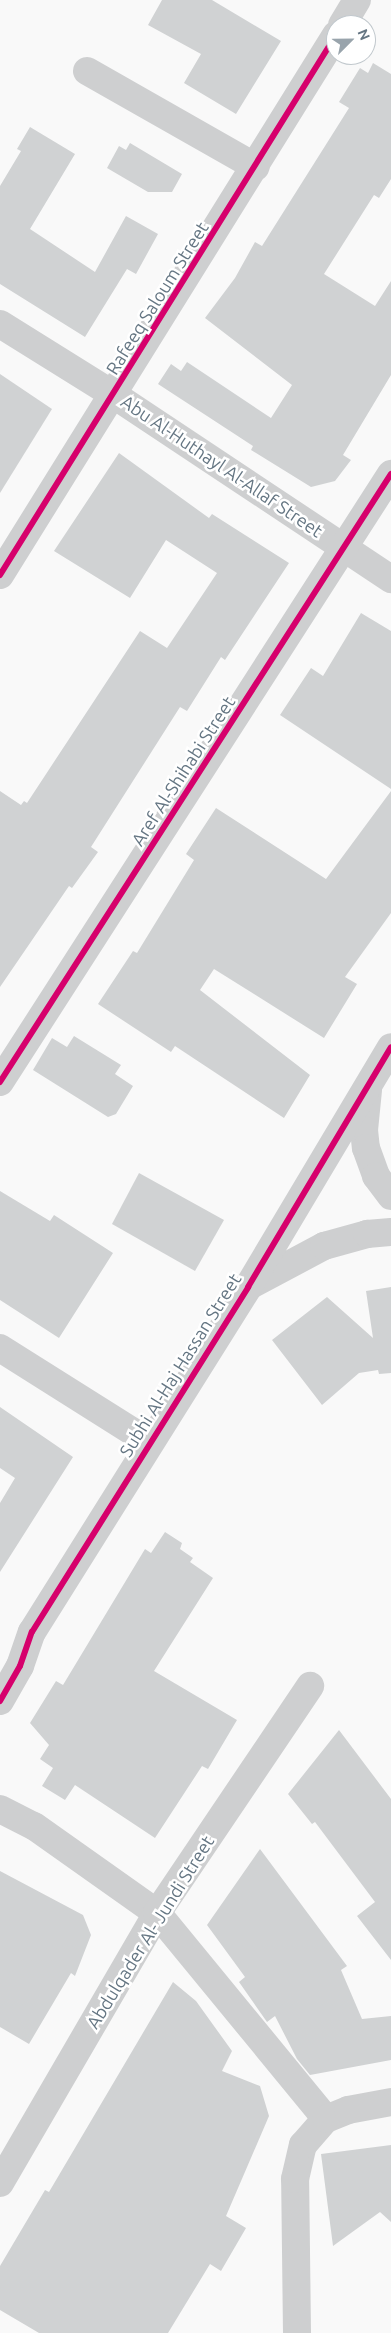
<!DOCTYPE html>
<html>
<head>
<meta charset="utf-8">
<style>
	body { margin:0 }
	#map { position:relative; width:391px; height:2333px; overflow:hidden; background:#f9f9f9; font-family:Ubuntu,sans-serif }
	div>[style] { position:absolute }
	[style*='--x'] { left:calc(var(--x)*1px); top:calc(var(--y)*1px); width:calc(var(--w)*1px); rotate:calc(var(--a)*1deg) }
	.building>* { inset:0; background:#d0d2d3 }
	.minor>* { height:28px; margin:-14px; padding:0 14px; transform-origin:14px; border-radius:14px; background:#cecfd0 }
	.cycleway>* { height:6px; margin:-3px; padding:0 3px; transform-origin:3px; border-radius:3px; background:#d6006c }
	span { translate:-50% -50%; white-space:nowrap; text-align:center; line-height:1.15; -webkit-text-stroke:5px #fff; paint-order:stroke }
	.street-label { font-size:18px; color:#657683 }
	.north { position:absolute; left:326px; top:15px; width:50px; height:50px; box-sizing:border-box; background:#fff; border:1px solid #c1c8cd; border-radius:50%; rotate:67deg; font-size:14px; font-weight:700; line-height:20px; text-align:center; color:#657683 }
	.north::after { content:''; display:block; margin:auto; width:18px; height:22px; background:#99a4ac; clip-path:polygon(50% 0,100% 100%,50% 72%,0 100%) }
</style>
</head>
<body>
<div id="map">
	<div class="building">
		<div style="clip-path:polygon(162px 0,212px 0,281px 41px,236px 114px,184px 83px,201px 54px,148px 25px)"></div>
		<div style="clip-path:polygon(373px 63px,391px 74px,391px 179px,379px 198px,374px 195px,324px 274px,375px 306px,391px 281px,391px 375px,343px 455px,351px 460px,335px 481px,311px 487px,251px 450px,253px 446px,158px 384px,171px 364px,181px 371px,187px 362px,271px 418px,292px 385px,205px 318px,235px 278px,255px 242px,262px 246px,349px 108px,339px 102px,360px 68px,368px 73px)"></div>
		<div style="clip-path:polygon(30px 127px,75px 154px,30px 229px,95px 272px,126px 216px,158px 234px,136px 274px,127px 269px,85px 337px,0 284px,0 186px,21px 151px,17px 149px)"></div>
		<div style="clip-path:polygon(130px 143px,182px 174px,172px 192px,148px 192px,107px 168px,119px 146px,126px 150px)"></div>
		<div style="clip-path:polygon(0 374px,52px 409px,0 493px)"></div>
		<div style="clip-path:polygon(119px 453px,209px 518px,212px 514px,289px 563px,225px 660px,221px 657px,187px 711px,180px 707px,91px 847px,98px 852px,72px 888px,69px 886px,0 987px,0 791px,21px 805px,24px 801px,27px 803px,140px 631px,167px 648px,217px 573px,166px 540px,130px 598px,54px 551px)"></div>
		<div style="clip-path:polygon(361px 613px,391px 631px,391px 789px,280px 715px,311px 668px,323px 676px)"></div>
		<div style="clip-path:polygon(391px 791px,391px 913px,345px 977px,357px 984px,324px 1038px,214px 969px,200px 990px,310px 1075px,284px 1118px,175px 1046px,171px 1052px,98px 1004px,133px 951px,137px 953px,194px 860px,186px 854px,216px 808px,326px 879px)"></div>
		<div style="clip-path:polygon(74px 1036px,121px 1065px,115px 1074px,133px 1086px,116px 1114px,108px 1117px,33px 1070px,52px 1038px,67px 1047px)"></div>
		<div style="clip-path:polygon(139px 1173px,224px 1220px,195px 1271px,112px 1224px)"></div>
		<div style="clip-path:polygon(0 1191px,50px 1221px,54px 1215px,113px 1253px,59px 1338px,0 1300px)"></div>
		<div style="clip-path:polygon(391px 1287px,391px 1373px,379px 1374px,378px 1370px,359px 1373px,322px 1405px,272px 1340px,327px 1297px,373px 1338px,366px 1291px)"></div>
		<div style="clip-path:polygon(0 1407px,73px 1457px,0 1572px,0 1503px,15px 1478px,0 1468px)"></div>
		<div style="clip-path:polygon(165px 1532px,182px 1543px,180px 1549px,193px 1558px,190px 1562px,213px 1578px,154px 1671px,237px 1720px,208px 1769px,202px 1766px,155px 1838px,75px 1785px,65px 1800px,42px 1786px,53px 1768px,40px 1759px,49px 1745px,30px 1723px,56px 1681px,63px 1685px,145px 1549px,151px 1553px)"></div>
		<div style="clip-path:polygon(339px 1730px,391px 1799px,391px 1960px,357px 1916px,375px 1902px,315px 1822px,312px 1824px,288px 1794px)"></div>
		<div style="clip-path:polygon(260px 1849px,347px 1966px,341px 1970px,362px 2019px,391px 2016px,391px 2060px,310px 2075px,297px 2059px,275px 2016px,267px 2022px,239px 1982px,245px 1977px,207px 1925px)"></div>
		<div style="clip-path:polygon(0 1871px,83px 1915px,91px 1935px,75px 1976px,71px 1973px,29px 2044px,0 2027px)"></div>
		<div style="clip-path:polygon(173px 1982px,196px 2001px,232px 2051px,222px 2071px,260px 2086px,269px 2116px,226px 2216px,246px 2228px,221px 2271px,210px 2264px,168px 2333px,39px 2333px,0 2310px,0 2266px,45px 2190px,49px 2192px)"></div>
		<div style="clip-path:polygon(391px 2145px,391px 2222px,380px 2212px,333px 2246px,321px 2154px)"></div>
	</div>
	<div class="minor">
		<div style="--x:342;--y:25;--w:29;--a:-59"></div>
		<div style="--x:87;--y:71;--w:194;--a:29.6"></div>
		<div style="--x:0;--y:324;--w:134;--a:31.9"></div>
		<div style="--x:114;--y:395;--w:333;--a:33.6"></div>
		<div style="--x:0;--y:575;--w:636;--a:-58.11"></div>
		<div style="--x:0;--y:1082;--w:723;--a:-57.26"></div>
		<div style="--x:368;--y:1090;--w:40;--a:95.7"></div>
		<div style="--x:364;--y:1130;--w:18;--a:84"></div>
		<div style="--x:366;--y:1148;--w:30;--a:70"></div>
		<div style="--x:376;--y:1176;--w:25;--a:53"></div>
		<div style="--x:251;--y:1285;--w:83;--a:-28.1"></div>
		<div style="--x:324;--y:1246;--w:45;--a:-15.6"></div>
		<div style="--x:367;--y:1234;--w:24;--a:-5"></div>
		<div style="--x:0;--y:1348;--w:176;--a:32.2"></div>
		<div style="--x:0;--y:1701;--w:40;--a:-60.3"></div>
		<div style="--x:20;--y:1666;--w:36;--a:-71"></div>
		<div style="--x:32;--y:1632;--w:407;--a:-57.9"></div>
		<div style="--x:248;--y:1287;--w:279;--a:-59.2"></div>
		<div style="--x:0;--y:1809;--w:38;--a:27"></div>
		<div style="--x:34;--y:1826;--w:151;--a:35.3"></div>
		<div style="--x:157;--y:1913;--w:266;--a:50.6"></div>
		<div style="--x:0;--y:2183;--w:312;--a:-59.8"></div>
		<div style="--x:157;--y:1913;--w:274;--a:-56"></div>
		<div style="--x:297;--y:2333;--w:154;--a:-90.7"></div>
		<div style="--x:295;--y:2179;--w:35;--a:-77"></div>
		<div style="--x:303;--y:2145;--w:35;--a:-49"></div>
		<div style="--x:326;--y:2119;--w:24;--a:-22"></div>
		<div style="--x:348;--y:2110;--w:44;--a:-10.5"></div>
	</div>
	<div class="cycleway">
		<div style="--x:0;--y:575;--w:636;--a:-58.11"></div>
		<div style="--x:0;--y:1082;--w:723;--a:-57.26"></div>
		<div style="--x:0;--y:1701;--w:40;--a:-60.3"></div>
		<div style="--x:20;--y:1666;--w:36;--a:-71"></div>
		<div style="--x:32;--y:1632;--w:407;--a:-57.9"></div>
		<div style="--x:248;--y:1287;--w:279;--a:-59.2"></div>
	</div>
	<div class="street-label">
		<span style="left:157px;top:298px;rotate:-58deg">Rafeeq Saloum Street</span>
		<span style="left:222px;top:466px;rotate:34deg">Abu Al-Huthayl Al-Allaf Street</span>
		<span style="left:183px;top:771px;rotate:-57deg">Aref Al-Shihabi Street</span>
		<span style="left:180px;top:1365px;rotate:-58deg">Subhi Al-Haj Hassan Street</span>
		<span style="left:150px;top:1932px;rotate:-58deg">Abdulqader Al- Jundi Street</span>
	</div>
	<div class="north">N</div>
</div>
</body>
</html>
